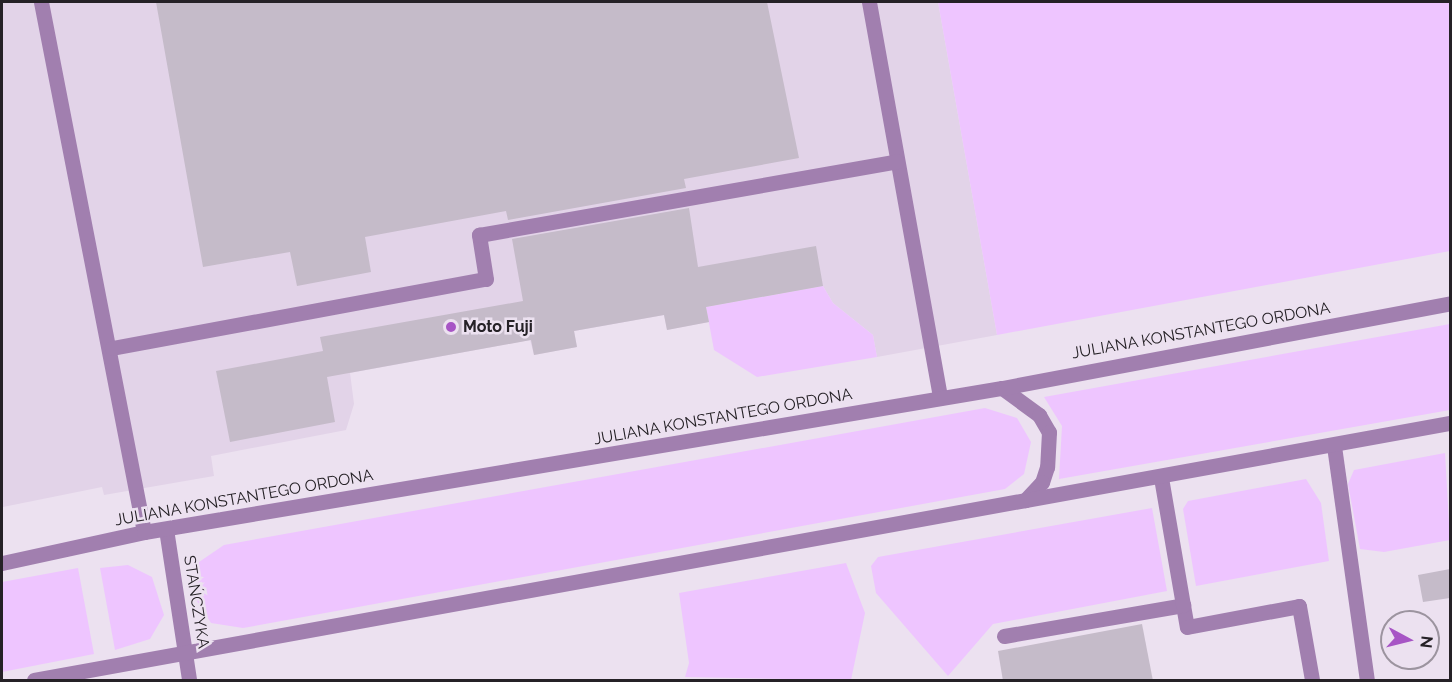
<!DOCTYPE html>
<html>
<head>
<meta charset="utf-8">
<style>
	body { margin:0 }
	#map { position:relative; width:1452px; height:682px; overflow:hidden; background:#ece1f0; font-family:Raleway,sans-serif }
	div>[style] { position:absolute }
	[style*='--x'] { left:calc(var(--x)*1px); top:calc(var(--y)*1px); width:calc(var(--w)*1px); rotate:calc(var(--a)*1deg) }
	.built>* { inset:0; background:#e2d3e8 }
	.green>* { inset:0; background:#eec5ff }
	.building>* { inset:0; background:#c5bbc9 }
	.lane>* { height:15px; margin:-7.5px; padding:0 7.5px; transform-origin:7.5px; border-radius:7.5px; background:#a17faf }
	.street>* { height:15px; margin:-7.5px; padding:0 7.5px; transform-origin:7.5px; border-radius:7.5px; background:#a17faf }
	.dots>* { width:16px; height:16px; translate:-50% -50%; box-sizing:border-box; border:3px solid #ece1f0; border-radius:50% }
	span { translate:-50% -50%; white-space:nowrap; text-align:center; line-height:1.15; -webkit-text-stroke:5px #ece1f0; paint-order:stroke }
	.poi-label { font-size:16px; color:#252126; font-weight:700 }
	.left { translate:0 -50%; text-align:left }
	.street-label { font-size:16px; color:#252126 }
	.frame { position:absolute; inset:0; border:3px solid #252126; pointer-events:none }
	.north { position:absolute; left:1380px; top:610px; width:60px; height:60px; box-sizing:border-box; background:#ece1f0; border:2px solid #9c949f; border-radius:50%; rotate:97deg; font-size:16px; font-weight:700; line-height:24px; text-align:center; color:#252126 }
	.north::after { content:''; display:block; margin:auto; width:21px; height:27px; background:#a755c5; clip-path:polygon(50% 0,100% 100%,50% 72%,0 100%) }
</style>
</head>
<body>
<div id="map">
	<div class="built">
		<div style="clip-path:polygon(2px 2px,938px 2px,997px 335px,877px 357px,873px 335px,833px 303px,823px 286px,706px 307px,709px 322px,667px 330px,664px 315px,574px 331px,577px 347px,534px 355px,530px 340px,350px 373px,354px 404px,346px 430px,211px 456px,214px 476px,104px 495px,102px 487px,3px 507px,2px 514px)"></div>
	</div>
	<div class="green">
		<div style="clip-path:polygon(938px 2px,1450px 2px,1450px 251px,997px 335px)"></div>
		<div style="clip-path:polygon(823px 286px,833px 303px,873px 335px,877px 357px,757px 377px,714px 350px,706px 307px)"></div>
		<div style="clip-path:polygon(1450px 324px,1450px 410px,1059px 479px,1062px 426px,1044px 397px)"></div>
		<div style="clip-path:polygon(985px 408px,1017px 418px,1031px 442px,1024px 474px,1005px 489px,243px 628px,211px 623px,192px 593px,199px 562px,224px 545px)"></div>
		<div style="clip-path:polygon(1445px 453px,1450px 540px,1384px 552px,1360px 549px,1348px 484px,1354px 470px)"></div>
		<div style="clip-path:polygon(1306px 479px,1321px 503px,1329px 561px,1196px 586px,1183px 509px,1188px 501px)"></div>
		<div style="clip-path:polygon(1152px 508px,1167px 591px,993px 624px,948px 676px,876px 593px,871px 566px,878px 557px)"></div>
		<div style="clip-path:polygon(846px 563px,865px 613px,851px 680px,685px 677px,689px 663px,679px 593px)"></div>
		<div style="clip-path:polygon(128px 565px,152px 577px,164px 615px,150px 639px,115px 650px,100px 568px)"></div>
		<div style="clip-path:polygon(78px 568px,94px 654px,2px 672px,2px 582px)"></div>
	</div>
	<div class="building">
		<div style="clip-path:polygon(156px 2px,767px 2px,799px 158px,684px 179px,686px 188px,508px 220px,506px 211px,365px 237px,371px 272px,297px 286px,290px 252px,203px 267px)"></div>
		<div style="clip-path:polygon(689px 208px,698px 267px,816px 246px,823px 286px,706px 307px,709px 322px,667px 330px,664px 315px,574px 331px,577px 347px,534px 355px,531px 340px,327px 377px,335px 422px,230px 442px,216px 371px,323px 351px,320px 337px,523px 301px,512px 239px)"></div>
		<div style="clip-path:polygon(1450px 569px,1450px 598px,1423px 602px,1418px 575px)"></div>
		<div style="clip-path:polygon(1142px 624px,1153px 681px,1003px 681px,998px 651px)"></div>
	</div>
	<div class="lane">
		<div style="--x:41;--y:2;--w:540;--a:79"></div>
		<div style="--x:869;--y:2;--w:402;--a:79.8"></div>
		<div style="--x:112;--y:348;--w:380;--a:-10.5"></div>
		<div style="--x:486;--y:279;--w:45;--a:-99"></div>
		<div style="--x:479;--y:235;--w:424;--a:-10"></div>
		<div style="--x:1002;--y:388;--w:46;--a:36.1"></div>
		<div style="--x:1039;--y:415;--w:20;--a:60"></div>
		<div style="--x:1049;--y:432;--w:35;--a:93"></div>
		<div style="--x:1047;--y:467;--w:16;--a:108"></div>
		<div style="--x:1042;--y:482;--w:25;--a:133"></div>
		<div style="--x:1334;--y:446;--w:236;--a:82"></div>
		<div style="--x:1183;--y:605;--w:22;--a:80"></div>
		<div style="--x:1187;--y:627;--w:114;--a:-10.6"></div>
		<div style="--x:1299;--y:606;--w:75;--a:80"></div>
		<div style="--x:1004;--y:636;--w:182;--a:-9.8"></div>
		<div style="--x:1183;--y:605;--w:130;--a:-99.8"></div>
	</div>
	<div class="street">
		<div style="--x:166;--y:529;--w:153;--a:81.3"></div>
		<div style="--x:2;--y:563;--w:145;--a:-12.3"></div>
		<div style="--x:144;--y:532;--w:870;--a:-9.53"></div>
		<div style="--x:1002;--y:388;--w:456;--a:-10.7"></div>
		<div style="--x:34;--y:680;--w:1439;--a:-10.29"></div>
	</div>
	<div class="dots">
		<div style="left:451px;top:327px;background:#a755c5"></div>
	</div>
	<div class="poi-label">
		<span class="left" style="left:463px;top:327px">Moto Fuji</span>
	</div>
	<div class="street-label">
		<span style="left:1201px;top:331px;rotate:-10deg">JULIANA KONSTANTEGO ORDONA</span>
		<span style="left:723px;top:417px;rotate:-10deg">JULIANA KONSTANTEGO ORDONA</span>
		<span style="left:244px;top:498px;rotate:-10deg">JULIANA KONSTANTEGO ORDONA</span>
		<span style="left:196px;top:602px;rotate:81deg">STAŃCZYKA</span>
	</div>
	<div class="frame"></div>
	<div class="north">N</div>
</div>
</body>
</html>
